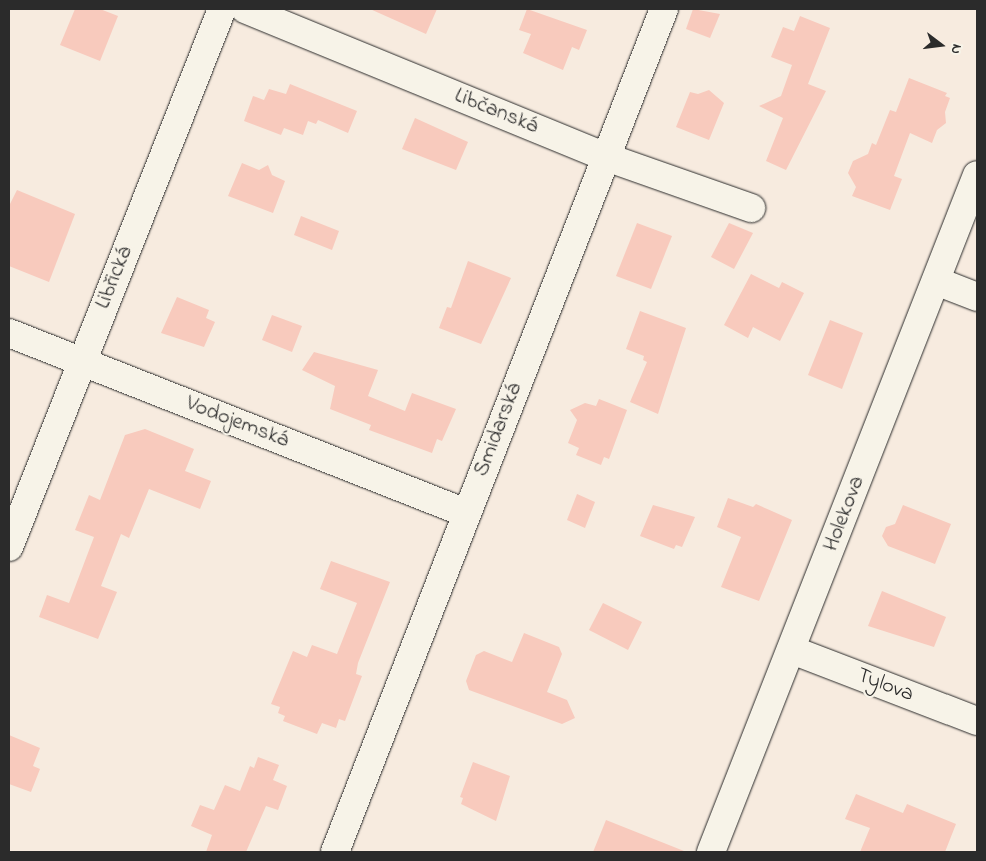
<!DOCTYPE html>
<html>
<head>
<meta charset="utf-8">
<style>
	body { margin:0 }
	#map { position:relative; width:986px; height:861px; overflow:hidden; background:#f7ebdf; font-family:"Indie Flower",sans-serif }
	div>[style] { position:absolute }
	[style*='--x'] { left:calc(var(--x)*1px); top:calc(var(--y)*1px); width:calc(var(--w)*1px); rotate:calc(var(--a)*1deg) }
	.building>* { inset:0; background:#f8cabd }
	.roads { filter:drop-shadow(0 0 1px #2b2b2b) drop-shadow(0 0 1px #2b2b2b) }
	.street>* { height:28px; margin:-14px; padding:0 14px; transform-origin:14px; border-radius:14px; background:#f7f3e8 }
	span { translate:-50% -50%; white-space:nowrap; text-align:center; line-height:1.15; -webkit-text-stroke:4.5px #f7f3e8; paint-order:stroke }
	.street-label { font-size:22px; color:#2b2b2b }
	.frame { position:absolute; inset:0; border:10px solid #2b2b2b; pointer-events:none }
	.north { position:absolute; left:916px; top:20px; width:50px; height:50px; -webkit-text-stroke:4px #f7f3e8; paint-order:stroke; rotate:105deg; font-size:14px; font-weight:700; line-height:20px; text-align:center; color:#2b2b2b }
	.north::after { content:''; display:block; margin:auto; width:18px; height:22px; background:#2b2b2b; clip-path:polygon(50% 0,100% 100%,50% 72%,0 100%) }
</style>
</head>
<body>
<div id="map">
	<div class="building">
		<div style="clip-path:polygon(75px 9px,100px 9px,118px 16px,100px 61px,60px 45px)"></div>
		<div style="clip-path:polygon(370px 9px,437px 9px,426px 34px)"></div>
		<div style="clip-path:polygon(527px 9px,587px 30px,579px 50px,572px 47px,563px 70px,523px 53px,531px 34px,519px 30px)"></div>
		<div style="clip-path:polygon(693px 9px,720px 14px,710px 38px,686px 29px)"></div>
		<div style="clip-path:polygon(800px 16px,830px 28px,808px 84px,826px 91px,786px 170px,766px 161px,783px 118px,759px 106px,781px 96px,792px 65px,771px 57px,783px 27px,794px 31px)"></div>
		<div style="clip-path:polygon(909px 78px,947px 93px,945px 96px,950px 98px,945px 112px,946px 123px,937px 130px,932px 143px,910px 133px,894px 176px,902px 179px,890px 210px,852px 196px,856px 187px,848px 173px,853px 161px,868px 154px,872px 143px,876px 145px,890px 110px,896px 112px)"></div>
		<div style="clip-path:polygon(290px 84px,357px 111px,348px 133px,318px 120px,316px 124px,308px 121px,303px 135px,284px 128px,281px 135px,244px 121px,253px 96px,264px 100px,269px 89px,286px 94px)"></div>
		<div style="clip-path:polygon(709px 90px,724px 103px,709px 140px,676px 127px,690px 92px,698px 94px)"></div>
		<div style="clip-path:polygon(415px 118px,468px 142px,456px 170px,402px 149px)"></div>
		<div style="clip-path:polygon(242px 163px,259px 170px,268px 165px,272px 175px,285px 181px,273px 213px,228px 196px)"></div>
		<div style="clip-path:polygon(17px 190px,75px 214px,49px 282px,9px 266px,9px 206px)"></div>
		<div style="clip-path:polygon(301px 216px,339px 231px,332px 250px,294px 235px)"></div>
		<div style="clip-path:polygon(637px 223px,672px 236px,651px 289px,616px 276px)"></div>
		<div style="clip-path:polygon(729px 223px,753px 233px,734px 269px,711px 257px)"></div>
		<div style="clip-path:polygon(468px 261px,511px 278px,481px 344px,439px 328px,447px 307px,451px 308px)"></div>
		<div style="clip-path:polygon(751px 274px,779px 288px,782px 282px,804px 293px,780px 341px,753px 327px,748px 338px,724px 325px)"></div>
		<div style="clip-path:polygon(177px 297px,209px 310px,206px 318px,215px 322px,204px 347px,161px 333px)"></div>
		<div style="clip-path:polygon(640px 311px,686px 328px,658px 414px,630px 402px,647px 362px,643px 360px,644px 356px,626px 349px)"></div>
		<div style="clip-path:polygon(272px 315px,302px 326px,292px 352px,262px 340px)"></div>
		<div style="clip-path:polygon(830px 320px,863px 333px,842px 389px,808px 375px)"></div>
		<div style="clip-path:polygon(314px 352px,378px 370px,368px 396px,405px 411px,412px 393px,456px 409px,442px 441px,437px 439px,432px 453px,369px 430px,371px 425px,330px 409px,335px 386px,302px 370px)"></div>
		<div style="clip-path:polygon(599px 399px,627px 410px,609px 459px,604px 457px,601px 465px,576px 455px,579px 448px,568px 443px,577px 420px,570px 410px,585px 403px,596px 406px)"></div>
		<div style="clip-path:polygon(145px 429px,194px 449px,185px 471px,211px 481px,200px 509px,149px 489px,129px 538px,121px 534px,101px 586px,117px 592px,98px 639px,39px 617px,47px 595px,69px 603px,94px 537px,75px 530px,89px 495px,100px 500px,125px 435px)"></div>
		<div style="clip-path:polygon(577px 494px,595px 502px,585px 528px,567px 520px)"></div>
		<div style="clip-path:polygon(728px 498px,753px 507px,756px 504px,792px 520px,759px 601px,721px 587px,741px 537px,717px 527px)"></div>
		<div style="clip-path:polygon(653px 505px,695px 517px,682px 547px,676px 545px,674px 549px,640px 536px)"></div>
		<div style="clip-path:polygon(903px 505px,951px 524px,935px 564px,888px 546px,882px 536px,886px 527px,895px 524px)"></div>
		<div style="clip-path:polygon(331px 561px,390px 582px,358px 663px,356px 674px,362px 676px,345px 721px,339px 719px,336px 728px,322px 723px,317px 734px,283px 721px,285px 716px,278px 713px,280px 707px,271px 704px,293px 651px,307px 657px,312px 645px,337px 654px,357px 603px,320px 589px)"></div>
		<div style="clip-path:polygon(882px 591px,946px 617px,934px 647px,868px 626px)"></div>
		<div style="clip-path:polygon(603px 603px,642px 622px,628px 650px,589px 630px)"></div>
		<div style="clip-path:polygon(524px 633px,559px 647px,562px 654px,547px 692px,567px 700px,575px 718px,562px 724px,469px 690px,466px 681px,476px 655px,484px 651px,512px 662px)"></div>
		<div style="clip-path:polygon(9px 735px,40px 748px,33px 766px,40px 769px,31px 792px,9px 784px)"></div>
		<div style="clip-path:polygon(258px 757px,279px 765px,273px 780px,287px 786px,278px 810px,266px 806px,246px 852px,206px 852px,212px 835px,191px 826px,200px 805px,214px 810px,225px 785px,240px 791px,250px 766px,254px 768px)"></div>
		<div style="clip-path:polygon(473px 762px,510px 776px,496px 821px,461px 804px,463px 798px,460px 797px)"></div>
		<div style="clip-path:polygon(856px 794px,903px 813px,907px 804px,956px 824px,945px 852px,860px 852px,870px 828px,845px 819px)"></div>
		<div style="clip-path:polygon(606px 820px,684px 851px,684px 852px,593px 852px)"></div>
	</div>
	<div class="roads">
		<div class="street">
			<div style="--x:245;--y:9;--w:390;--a:22.3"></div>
			<div style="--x:606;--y:157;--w:154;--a:19.4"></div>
			<div style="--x:936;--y:281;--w:44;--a:21.3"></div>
			<div style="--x:9;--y:333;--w:491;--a:21.5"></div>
			<div style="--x:9;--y:547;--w:579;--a:-68.4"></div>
			<div style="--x:792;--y:650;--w:198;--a:21"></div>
			<div style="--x:335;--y:852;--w:905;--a:-68.68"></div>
			<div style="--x:711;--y:852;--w:727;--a:-68.55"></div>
		</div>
	</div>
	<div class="street-label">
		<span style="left:496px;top:112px;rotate:22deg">Libčanská</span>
		<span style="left:115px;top:278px;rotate:-68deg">Libřická</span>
		<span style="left:237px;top:423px;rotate:21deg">Vodojemská</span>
		<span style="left:499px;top:430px;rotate:-69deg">Smidarská</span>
		<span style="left:845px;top:514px;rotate:-69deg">Holekova</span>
		<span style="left:885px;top:686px;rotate:21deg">Tylova</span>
	</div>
	<div class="frame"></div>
	<div class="north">N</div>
</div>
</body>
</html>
